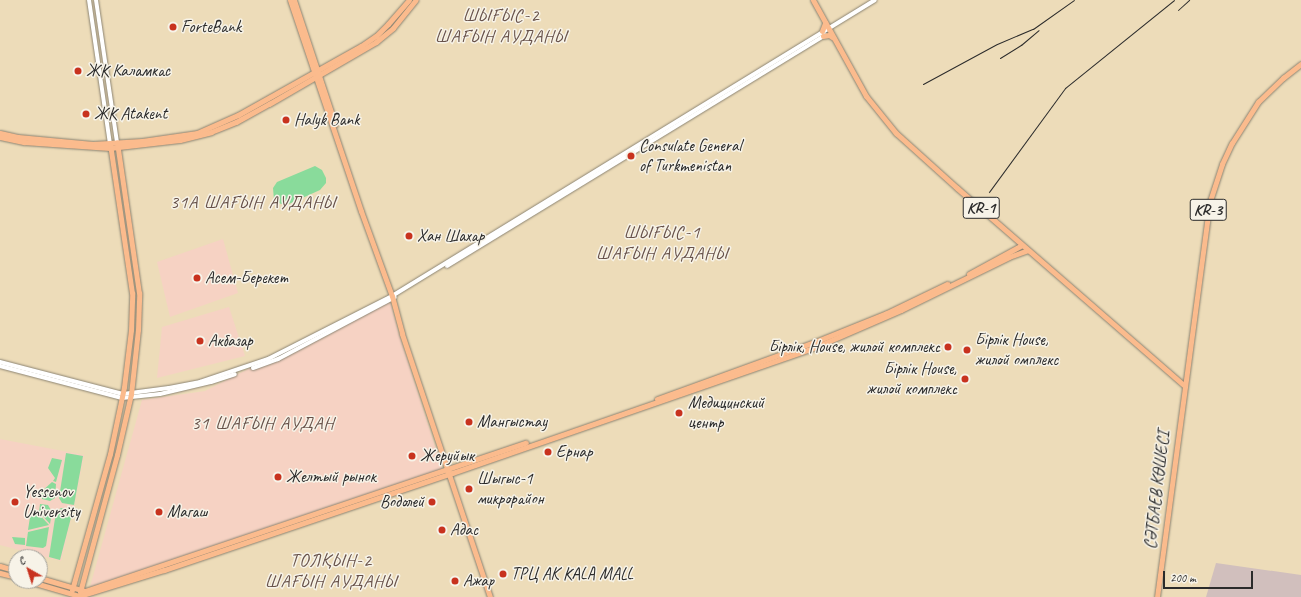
<!DOCTYPE html>
<html>
<head>
<meta charset="utf-8">
<style>
	body { margin:0 }
	#map { position:relative; width:1301px; height:597px; overflow:hidden; background:#eddcb9; font-family:Caveat,sans-serif }
	div>[style] { position:absolute }
	[style*='--x'] { left:calc(var(--x)*1px); top:calc(var(--y)*1px); width:calc(var(--w)*1px); rotate:calc(var(--a)*1deg) }
	.built>* { inset:0; background:#f6d2c3 }
	.industrial>* { inset:0; background:#d1bfbd }
	.green>* { inset:0; background:#89db9b }
	.roads { filter:drop-shadow(0 0 1px #8c8472) drop-shadow(0 0 1px #8c8472) }
	.minor>* { height:4px; margin:-2px; padding:0 2px; transform-origin:2px; border-radius:2px; background:#fff }
	.major>* { height:5px; margin:-2.5px; padding:0 2.5px; transform-origin:2.5px; border-radius:2.5px; background:#fbbb8d }
	.rail>* { height:1px; margin:-0.5px; padding:0 0.5px; transform-origin:0.5px; border-radius:0.5px; background:#2b2b2b }
	.dots>* { width:11px; height:11px; translate:-50% -50%; box-sizing:border-box; border:2px solid #f7f3e8; border-radius:50% }
	span { translate:-50% -50%; white-space:nowrap; text-align:center; line-height:1.15; -webkit-text-stroke:3px #f7f3e8; paint-order:stroke }
	.shield-label span { padding:1px 3px; background:#f7f3e8; border:1px solid; border-radius:3px; -webkit-text-stroke-width:0 }
	.shield-label { font-size:16px; color:#2b2b2b; font-weight:700 }
	.poi-label { font-size:17px; color:#2b2b2b }
	.left { translate:0 -50%; text-align:left }
	.right { translate:-100% -50%; text-align:right }
	.street-label { font-size:17px; color:#2b2b2b }
	.neighbourhood-label { font-size:18px; color:#675149; letter-spacing:1px }
	.north { position:absolute; left:8px; top:549px; width:40px; height:40px; box-sizing:border-box; background:#f7f3e8; border:1px solid #a5a39c; border-radius:50%; rotate:321deg; font-size:11px; font-weight:700; line-height:16px; text-align:center; color:#2b2b2b }
	.north::after { content:''; display:block; margin:auto; width:14px; height:18px; background:#c8321e; clip-path:polygon(50% 0,100% 100%,50% 72%,0 100%) }
	.scale { position:absolute; left:1163px; top:571px; width:90px; height:18px; box-sizing:border-box; border:2px solid #2b2b2b; border-top:0; padding-left:5px; font-size:12px; line-height:14px; white-space:nowrap; color:#2b2b2b; -webkit-text-stroke:3px #f7f3e8; paint-order:stroke }
</style>
</head>
<body>
<div id="map">
	<div class="built">
		<div style="clip-path:polygon(223px 239px,238px 293px,170px 317px,157px 262px)"></div>
		<div style="clip-path:polygon(389px 297px,398px 331px,443px 471px,90px 587px,142px 400px,205px 391px)"></div>
		<div style="clip-path:polygon(229px 307px,245px 356px,157px 378px,162px 327px)"></div>
		<div style="clip-path:polygon(0 439px,84px 455px,74px 507px,61px 561px,0 545px)"></div>
	</div>
	<div class="industrial">
		<div style="clip-path:polygon(1216px 563px,1301px 575px,1301px 597px,1206px 597px)"></div>
	</div>
	<div class="green">
		<div style="clip-path:polygon(315px 166px,322px 170px,326px 178px,326px 183px,320px 190px,289px 204px,281px 204px,274px 200px,273px 188px,277px 182px)"></div>
		<div style="clip-path:polygon(66px 453px,83px 456px,74px 505px,62px 503px,59px 498px)"></div>
		<div style="clip-path:polygon(52px 458px,62px 460px,56px 482px,53px 481px,55px 478px,48px 468px)"></div>
		<div style="clip-path:polygon(52px 482px,56px 484px,55px 498px,50px 501px,42px 499px,41px 492px)"></div>
		<div style="clip-path:polygon(40px 504px,48px 505px,52px 512px,50px 524px,39px 512px)"></div>
		<div style="clip-path:polygon(61px 508px,73px 510px,60px 560px,49px 557px,56px 512px)"></div>
		<div style="clip-path:polygon(38px 513px,49px 525px,28px 530px,30px 517px)"></div>
		<div style="clip-path:polygon(49px 527px,46px 546px,43px 548px,26px 546px,28px 532px)"></div>
		<div style="clip-path:polygon(12px 537px,25px 538px,25px 545px,15px 544px)"></div>
	</div>
	<div class="roads">
		<div class="minor">
			<div style="--x:89;--y:0;--w:146;--a:81.7"></div>
			<div style="--x:96;--y:0;--w:145;--a:81.6"></div>
			<div style="--x:447;--y:266;--w:443;--a:-31.4"></div>
			<div style="--x:0;--y:362;--w:127;--a:14.6"></div>
			<div style="--x:123;--y:394;--w:46;--a:-7.4"></div>
			<div style="--x:169;--y:388;--w:32;--a:-11"></div>
			<div style="--x:200;--y:382;--w:72;--a:-18.7"></div>
			<div style="--x:268;--y:359;--w:139;--a:-26.9"></div>
			<div style="--x:392;--y:296;--w:566;--a:-31.5"></div>
			<div style="--x:0;--y:366;--w:126;--a:14.7"></div>
			<div style="--x:122;--y:398;--w:38;--a:-6"></div>
			<div style="--x:160;--y:394;--w:52;--a:-13.2"></div>
			<div style="--x:211;--y:382;--w:25;--a:-18"></div>
			<div style="--x:253;--y:368;--w:27;--a:-20"></div>
			<div style="--x:278;--y:359;--w:132;--a:-27.9"></div>
		</div>
		<div class="major">
			<div style="--x:290;--y:0;--w:223;--a:71.4"></div>
			<div style="--x:361;--y:211;--w:90;--a:70"></div>
			<div style="--x:392;--y:296;--w:39;--a:75"></div>
			<div style="--x:402;--y:334;--w:277;--a:71.5"></div>
			<div style="--x:294;--y:0;--w:131;--a:71.7"></div>
			<div style="--x:813;--y:0;--w:110;--a:61.1"></div>
			<div style="--x:866;--y:96;--w:48;--a:51"></div>
			<div style="--x:896;--y:133;--w:82;--a:42"></div>
			<div style="--x:957;--y:188;--w:302;--a:41"></div>
			<div style="--x:822;--y:31;--w:9;--a:-69"></div>
			<div style="--x:823;--y:36;--w:6;--a:-9"></div>
			<div style="--x:829;--y:35;--w:4;--a:34"></div>
			<div style="--x:0;--y:133;--w:18;--a:13"></div>
			<div style="--x:18;--y:137;--w:75;--a:5.3"></div>
			<div style="--x:93;--y:144;--w:49;--a:-3.5"></div>
			<div style="--x:142;--y:141;--w:56;--a:-8.3"></div>
			<div style="--x:197;--y:133;--w:45;--a:-23.7"></div>
			<div style="--x:238;--y:115;--w:141;--a:-29.3"></div>
			<div style="--x:361;--y:46;--w:18;--a:-34"></div>
			<div style="--x:376;--y:36;--w:17;--a:-45"></div>
			<div style="--x:388;--y:24;--w:32;--a:-49"></div>
			<div style="--x:0;--y:137;--w:25;--a:12"></div>
			<div style="--x:24;--y:142;--w:86;--a:4"></div>
			<div style="--x:110;--y:148;--w:70;--a:-6.5"></div>
			<div style="--x:180;--y:140;--w:32;--a:-14"></div>
			<div style="--x:211;--y:132;--w:27;--a:-22"></div>
			<div style="--x:236;--y:122;--w:38;--a:-29"></div>
			<div style="--x:269;--y:104;--w:124;--a:-30.1"></div>
			<div style="--x:376;--y:42;--w:22;--a:-39"></div>
			<div style="--x:393;--y:28;--w:36;--a:-51"></div>
			<div style="--x:969;--y:274;--w:60;--a:-28.7"></div>
			<div style="--x:657;--y:399;--w:170;--a:-19.9"></div>
			<div style="--x:817;--y:341;--w:75;--a:-21.8"></div>
			<div style="--x:887;--y:313;--w:67;--a:-25.8"></div>
			<div style="--x:0;--y:566;--w:17;--a:17"></div>
			<div style="--x:0;--y:573;--w:16;--a:14"></div>
			<div style="--x:40;--y:578;--w:47;--a:16.1"></div>
			<div style="--x:85;--y:591;--w:465;--a:-18.6"></div>
			<div style="--x:28;--y:581;--w:53;--a:16.4"></div>
			<div style="--x:79;--y:596;--w:89;--a:-17"></div>
			<div style="--x:164;--y:570;--w:304;--a:-18.6"></div>
			<div style="--x:452;--y:473;--w:387;--a:-19.1"></div>
			<div style="--x:818;--y:346;--w:90;--a:-23.4"></div>
			<div style="--x:901;--y:310;--w:120;--a:-26.1"></div>
			<div style="--x:1009;--y:257;--w:20;--a:-20"></div>
			<div style="--x:72;--y:590;--w:141;--a:-74.4"></div>
			<div style="--x:110;--y:454;--w:68;--a:-78.2"></div>
			<div style="--x:124;--y:387;--w:57;--a:-83"></div>
			<div style="--x:131;--y:330;--w:37;--a:-88"></div>
			<div style="--x:132;--y:293;--w:151;--a:-98.4"></div>
			<div style="--x:80;--y:592;--w:142;--a:-74.9"></div>
			<div style="--x:117;--y:455;--w:63;--a:-77.1"></div>
			<div style="--x:131;--y:394;--w:64;--a:-83.8"></div>
			<div style="--x:138;--y:330;--w:37;--a:-88"></div>
			<div style="--x:139;--y:293;--w:152;--a:-98.3"></div>
			<div style="--x:1157;--y:597;--w:400;--a:-82.4"></div>
			<div style="--x:1210;--y:201;--w:39;--a:-72"></div>
			<div style="--x:1222;--y:164;--w:23;--a:-65"></div>
			<div style="--x:1232;--y:143;--w:49;--a:-57.6"></div>
			<div style="--x:1258;--y:102;--w:35;--a:-44"></div>
			<div style="--x:1283;--y:78;--w:23;--a:-38"></div>
		</div>
	</div>
	<div class="rail">
		<div style="--x:1178;--y:10;--w:15;--a:-42"></div>
		<div style="--x:1000;--y:58;--w:25;--a:-32"></div>
		<div style="--x:1021;--y:45;--w:23;--a:-40"></div>
		<div style="--x:923;--y:84;--w:84;--a:-28.4"></div>
		<div style="--x:997;--y:44;--w:39;--a:-23"></div>
		<div style="--x:1033;--y:29;--w:50;--a:-35.3"></div>
		<div style="--x:989;--y:192;--w:129;--a:-53.8"></div>
		<div style="--x:1065;--y:88;--w:140;--a:-38.9"></div>
	</div>
	<div class="dots">
		<div style="left:173px;top:27px;background:#c8321e"></div>
		<div style="left:78px;top:71px;background:#c8321e"></div>
		<div style="left:86px;top:114px;background:#c8321e"></div>
		<div style="left:286px;top:120px;background:#c8321e"></div>
		<div style="left:631px;top:156px;background:#c8321e"></div>
		<div style="left:409px;top:236px;background:#c8321e"></div>
		<div style="left:197px;top:278px;background:#c8321e"></div>
		<div style="left:200px;top:341px;background:#c8321e"></div>
		<div style="left:948px;top:347px;background:#c8321e"></div>
		<div style="left:967px;top:350px;background:#c8321e"></div>
		<div style="left:965px;top:379px;background:#c8321e"></div>
		<div style="left:679px;top:413px;background:#c8321e"></div>
		<div style="left:469px;top:422px;background:#c8321e"></div>
		<div style="left:548px;top:452px;background:#c8321e"></div>
		<div style="left:412px;top:456px;background:#c8321e"></div>
		<div style="left:278px;top:477px;background:#c8321e"></div>
		<div style="left:469px;top:489px;background:#c8321e"></div>
		<div style="left:15px;top:502px;background:#c8321e"></div>
		<div style="left:432px;top:502px;background:#c8321e"></div>
		<div style="left:159px;top:512px;background:#c8321e"></div>
		<div style="left:442px;top:530px;background:#c8321e"></div>
		<div style="left:503px;top:574px;background:#c8321e"></div>
		<div style="left:455px;top:581px;background:#c8321e"></div>
	</div>
	<div class="shield-label">
		<span style="left:981px;top:208px">KR-1</span>
		<span style="left:1208px;top:210px">KR-3</span>
	</div>
	<div class="poi-label">
		<span class="left" style="left:181px;top:27px">ForteBank</span>
		<span class="left" style="left:86px;top:71px">ЖК Каламкас</span>
		<span class="left" style="left:94px;top:114px">ЖК Atakent</span>
		<span class="left" style="left:294px;top:120px">Halyk Bank</span>
		<span class="left" style="left:639px;top:156px">Consulate General<br>of Turkmenistan</span>
		<span class="left" style="left:417px;top:236px">Хан Шахар</span>
		<span class="left" style="left:205px;top:278px">Асем-Берекет</span>
		<span class="left" style="left:975px;top:350px">Бірлік House,<br>жилой омплекс</span>
		<span class="left" style="left:208px;top:341px">Акбазар</span>
		<span class="right" style="left:940px;top:347px">Бірлік, House, жилой комплекс</span>
		<span class="right" style="left:957px;top:379px">Бірлік House,<br>жилой комплекс</span>
		<span class="left" style="left:688px;top:413px">Медицинский<br>центр</span>
		<span class="left" style="left:477px;top:422px">Мангыстау</span>
		<span class="left" style="left:556px;top:452px">Ернар</span>
		<span class="left" style="left:420px;top:456px">Жеруйык</span>
		<span class="left" style="left:286px;top:477px">Желтый рынок</span>
		<span class="left" style="left:477px;top:489px">Шыгыс-1<br>микрорайон</span>
		<span class="left" style="left:23px;top:502px">Yessenov<br>University</span>
		<span class="right" style="left:424px;top:502px">Водолей</span>
		<span class="left" style="left:167px;top:512px">Магаш</span>
		<span class="left" style="left:450px;top:530px">Адас</span>
		<span class="left" style="left:511px;top:574px">ТРЦ AK KALA MALL</span>
		<span class="left" style="left:463px;top:581px">Ажар</span>
	</div>
	<div class="street-label">
		<span style="left:1157px;top:490px;rotate:-83deg">СӘТБАЕВ КӨШЕСІ</span>
	</div>
	<div class="neighbourhood-label">
		<span style="left:501px;top:26px">ШЫҒЫС-2<br>ШАҒЫН АУДАНЫ</span>
		<span style="left:253px;top:202px">31А ШАҒЫН АУДАНЫ</span>
		<span style="left:662px;top:243px">ШЫҒЫС-1<br>ШАҒЫН АУДАНЫ</span>
		<span style="left:263px;top:423px">31 ШАҒЫН АУДАН</span>
		<span style="left:331px;top:571px">ТОЛҚЫН-2<br>ШАҒЫН АУДАНЫ</span>
	</div>
	<div class="north">С</div>
	<div class="scale">200 m</div>
</div>
</body>
</html>
